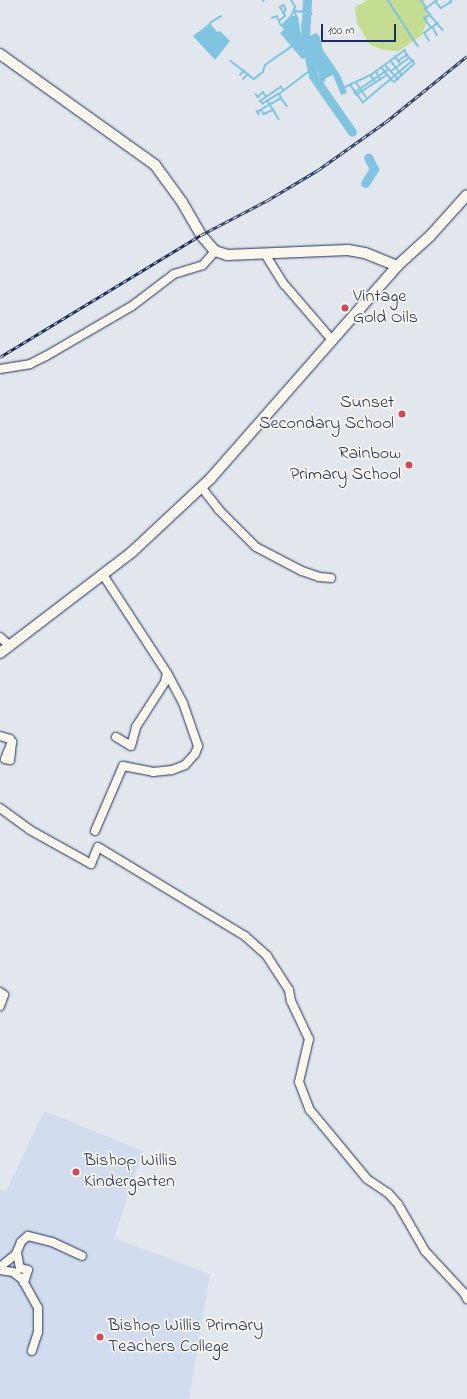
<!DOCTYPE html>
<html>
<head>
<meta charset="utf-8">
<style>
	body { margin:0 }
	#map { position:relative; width:467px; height:1399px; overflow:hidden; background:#e2e7ed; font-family:"Indie Flower",sans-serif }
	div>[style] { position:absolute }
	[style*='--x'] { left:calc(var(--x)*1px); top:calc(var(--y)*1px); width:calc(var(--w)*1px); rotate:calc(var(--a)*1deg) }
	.built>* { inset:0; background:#d1dcee }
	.green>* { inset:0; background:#c5dd93 }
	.water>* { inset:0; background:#81c4e2 }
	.stream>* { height:1.5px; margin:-0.75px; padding:0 0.75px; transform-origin:0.75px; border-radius:0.75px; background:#81c4e2 }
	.river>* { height:9px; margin:-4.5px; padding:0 4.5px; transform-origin:4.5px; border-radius:4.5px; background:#81c4e2 }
	.roads { filter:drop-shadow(0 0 1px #1b2f5e) drop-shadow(0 0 1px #1b2f5e) }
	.minor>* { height:8px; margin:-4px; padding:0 4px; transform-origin:4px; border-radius:4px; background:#fbf7ec }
	.major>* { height:10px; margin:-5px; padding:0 5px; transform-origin:5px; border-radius:5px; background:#fbf7ec }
	.rail>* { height:3px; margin-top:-1.5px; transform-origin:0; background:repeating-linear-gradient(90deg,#fbf7ec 0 4.5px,#1b2f5e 0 9px); box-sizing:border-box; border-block:1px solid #1b2f5e }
	.dots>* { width:11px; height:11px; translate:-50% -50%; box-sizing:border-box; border:2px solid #fbf7ec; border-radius:50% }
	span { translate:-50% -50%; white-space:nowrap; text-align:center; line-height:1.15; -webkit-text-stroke:3.5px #fbf7ec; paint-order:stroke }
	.poi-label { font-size:18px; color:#1b2f5e }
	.left { translate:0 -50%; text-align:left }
	.right { translate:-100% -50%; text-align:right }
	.scale { position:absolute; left:321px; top:24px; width:75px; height:18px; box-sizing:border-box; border:2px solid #1b2f5e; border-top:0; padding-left:5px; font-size:12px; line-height:14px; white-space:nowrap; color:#1b2f5e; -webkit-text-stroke:3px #fbf7ec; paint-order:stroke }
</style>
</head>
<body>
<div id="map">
	<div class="built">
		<div style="clip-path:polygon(44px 1111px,143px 1151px,114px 1238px,210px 1274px,189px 1399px,0 1399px,0 1190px,6px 1192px)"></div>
	</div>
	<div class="green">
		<div style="clip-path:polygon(368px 0,424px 0,428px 18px,422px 35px,399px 51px,384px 50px,370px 45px,357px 23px,355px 7px)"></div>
	</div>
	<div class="water">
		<div style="clip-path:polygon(290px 16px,296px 16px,298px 18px,302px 40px,316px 33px,319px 35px,323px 50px,340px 75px,347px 93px,341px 95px,333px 75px,326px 78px,324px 83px,320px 79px,312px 56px,302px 59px,280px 33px,284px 30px,281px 25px)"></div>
		<div style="clip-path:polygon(210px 23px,217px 32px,220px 31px,230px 41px,215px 60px,193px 36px)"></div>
	</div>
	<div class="stream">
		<div style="--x:388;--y:0;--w:55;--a:56.9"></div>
		<div style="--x:421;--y:0;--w:10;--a:53"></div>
		<div style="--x:263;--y:1;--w:1;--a:-45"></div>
		<div style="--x:436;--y:2;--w:8;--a:50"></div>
		<div style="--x:441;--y:8;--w:12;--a:-31"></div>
		<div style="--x:451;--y:2;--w:2;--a:-117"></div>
		<div style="--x:306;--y:7;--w:9;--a:49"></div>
		<div style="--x:295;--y:10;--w:4;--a:27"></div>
		<div style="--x:299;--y:12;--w:7;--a:-16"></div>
		<div style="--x:295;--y:12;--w:8;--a:67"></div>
		<div style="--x:430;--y:15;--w:20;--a:49"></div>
		<div style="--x:291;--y:17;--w:11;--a:-68"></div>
		<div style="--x:295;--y:7;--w:8;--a:-120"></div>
		<div style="--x:272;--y:18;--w:5;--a:-22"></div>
		<div style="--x:277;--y:16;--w:10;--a:66"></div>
		<div style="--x:279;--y:21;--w:8;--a:-40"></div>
		<div style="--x:285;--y:16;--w:10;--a:-119"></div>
		<div style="--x:280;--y:7;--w:4;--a:-27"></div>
		<div style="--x:284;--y:5;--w:4;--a:63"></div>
		<div style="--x:286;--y:9;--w:5;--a:112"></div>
		<div style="--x:210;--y:23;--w:13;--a:-32"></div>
		<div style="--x:302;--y:24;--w:15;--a:79"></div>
		<div style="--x:433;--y:27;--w:9;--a:63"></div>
		<div style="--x:431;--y:28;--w:12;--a:-125"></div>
		<div style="--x:424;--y:18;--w:7;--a:-27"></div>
		<div style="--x:430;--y:15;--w:8;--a:-130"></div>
		<div style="--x:425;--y:9;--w:15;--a:-37"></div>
		<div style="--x:429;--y:41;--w:9;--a:-122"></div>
		<div style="--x:424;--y:33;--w:17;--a:-36"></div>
		<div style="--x:395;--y:56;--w:10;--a:53"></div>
		<div style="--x:231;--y:61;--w:29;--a:38"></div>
		<div style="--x:254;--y:79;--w:11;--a:-38"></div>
		<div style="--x:263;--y:72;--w:7;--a:-74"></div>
		<div style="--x:265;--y:65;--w:32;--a:-35"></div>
		<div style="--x:391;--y:61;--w:18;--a:52"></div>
		<div style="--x:398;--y:61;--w:11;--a:-34"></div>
		<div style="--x:386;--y:66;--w:18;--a:47"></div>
		<div style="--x:382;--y:68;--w:17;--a:50"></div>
		<div style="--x:376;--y:71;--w:10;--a:61"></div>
		<div style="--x:391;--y:71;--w:22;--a:-36"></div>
		<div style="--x:240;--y:75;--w:6;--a:-45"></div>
		<div style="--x:371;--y:75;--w:9;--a:58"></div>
		<div style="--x:243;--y:79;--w:7;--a:-45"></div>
		<div style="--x:356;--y:82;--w:18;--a:56"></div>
		<div style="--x:394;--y:82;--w:27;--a:-42"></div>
		<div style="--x:414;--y:64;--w:3;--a:-108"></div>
		<div style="--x:345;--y:87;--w:29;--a:-25"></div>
		<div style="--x:371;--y:75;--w:42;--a:-36.3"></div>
		<div style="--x:405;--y:50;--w:5;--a:68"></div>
		<div style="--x:407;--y:55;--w:8;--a:45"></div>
		<div style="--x:413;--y:61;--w:65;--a:140"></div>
		<div style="--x:363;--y:103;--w:22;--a:-126"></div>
		<div style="--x:354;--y:93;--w:42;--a:-34.4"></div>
		<div style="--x:256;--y:94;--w:4;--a:56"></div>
		<div style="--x:258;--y:97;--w:7;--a:-45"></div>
		<div style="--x:263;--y:92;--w:5;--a:53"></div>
		<div style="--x:279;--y:94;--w:19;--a:148"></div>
		<div style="--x:263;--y:104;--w:4;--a:-135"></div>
		<div style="--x:260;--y:101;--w:25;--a:-34"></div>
		<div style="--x:281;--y:87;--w:4;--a:45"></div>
		<div style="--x:356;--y:95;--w:37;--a:-33"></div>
		<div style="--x:281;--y:98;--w:10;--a:53"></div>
		<div style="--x:268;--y:101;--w:21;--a:59"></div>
		<div style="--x:261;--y:110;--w:5;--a:53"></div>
		<div style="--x:264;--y:114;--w:10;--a:-24"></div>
		<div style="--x:259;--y:115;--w:4;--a:-124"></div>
		<div style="--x:257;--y:112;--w:28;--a:-30"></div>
		<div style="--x:281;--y:98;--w:4;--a:-117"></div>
		<div style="--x:279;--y:94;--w:40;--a:-37"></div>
	</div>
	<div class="river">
		<div style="--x:307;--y:0;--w:40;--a:92.9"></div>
		<div style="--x:305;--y:40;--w:37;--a:77"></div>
		<div style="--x:313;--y:76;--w:68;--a:55.1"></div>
		<div style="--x:365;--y:183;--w:17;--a:-57"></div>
		<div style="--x:374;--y:169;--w:13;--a:-117"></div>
	</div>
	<div class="roads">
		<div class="minor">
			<div style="--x:265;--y:254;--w:36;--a:58"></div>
			<div style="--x:284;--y:284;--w:74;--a:49.4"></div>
			<div style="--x:0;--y:369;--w:30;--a:-9"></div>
			<div style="--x:30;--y:364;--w:18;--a:-27"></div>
			<div style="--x:46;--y:356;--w:99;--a:-30.2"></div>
			<div style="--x:132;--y:306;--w:53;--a:-37.3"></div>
			<div style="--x:174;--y:274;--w:30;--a:-17"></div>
			<div style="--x:203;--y:265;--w:18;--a:-49"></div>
			<div style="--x:202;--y:488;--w:28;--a:52"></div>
			<div style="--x:219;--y:510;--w:52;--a:45"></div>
			<div style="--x:256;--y:547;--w:52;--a:27.6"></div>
			<div style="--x:302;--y:571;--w:18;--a:19"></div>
			<div style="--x:319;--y:577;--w:12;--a:5"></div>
			<div style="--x:0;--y:637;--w:13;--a:42"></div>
			<div style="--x:0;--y:736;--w:10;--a:17"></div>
			<div style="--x:10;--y:739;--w:4;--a:56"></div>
			<div style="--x:12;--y:742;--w:18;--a:96"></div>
			<div style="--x:10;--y:760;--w:5;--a:-169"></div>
			<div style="--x:5;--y:759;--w:18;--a:-68"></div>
			<div style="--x:116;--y:737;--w:17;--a:31"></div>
			<div style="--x:131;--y:746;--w:20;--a:-75"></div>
			<div style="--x:136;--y:727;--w:54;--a:-57.2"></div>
			<div style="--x:165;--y:682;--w:9;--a:-77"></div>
			<div style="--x:0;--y:808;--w:37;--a:36"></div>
			<div style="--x:30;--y:830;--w:70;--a:29.1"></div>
			<div style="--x:91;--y:864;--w:18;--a:-68"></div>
			<div style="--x:98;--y:847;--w:172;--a:31.2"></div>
			<div style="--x:245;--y:936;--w:30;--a:42"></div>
			<div style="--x:267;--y:956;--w:40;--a:57.1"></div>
			<div style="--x:289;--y:990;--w:11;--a:80"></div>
			<div style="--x:291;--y:1001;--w:42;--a:64.7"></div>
			<div style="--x:309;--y:1039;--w:44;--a:103.1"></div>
			<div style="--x:299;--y:1082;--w:30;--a:69"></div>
			<div style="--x:310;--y:1110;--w:89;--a:50.4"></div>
			<div style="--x:367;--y:1179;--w:25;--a:34"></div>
			<div style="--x:388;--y:1193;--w:15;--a:48"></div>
			<div style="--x:398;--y:1204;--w:54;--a:60.1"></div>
			<div style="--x:425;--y:1251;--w:57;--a:47.1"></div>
			<div style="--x:464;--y:1293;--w:7;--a:63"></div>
			<div style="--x:95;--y:831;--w:71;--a:-66.7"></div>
			<div style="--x:123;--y:766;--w:31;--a:11"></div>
			<div style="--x:153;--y:772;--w:19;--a:-6"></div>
			<div style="--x:172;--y:770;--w:14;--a:-21"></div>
			<div style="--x:185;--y:765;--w:15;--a:-48"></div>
			<div style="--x:195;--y:754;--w:9;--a:-69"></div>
			<div style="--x:198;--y:746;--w:46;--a:-109.2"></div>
			<div style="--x:183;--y:703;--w:34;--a:-118"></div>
			<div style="--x:167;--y:673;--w:117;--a:-123.1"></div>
			<div style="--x:0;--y:992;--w:5;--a:37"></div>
			<div style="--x:4;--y:995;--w:12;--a:110"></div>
			<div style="--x:17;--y:1253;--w:15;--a:79"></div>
			<div style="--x:20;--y:1268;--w:8;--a:14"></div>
			<div style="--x:28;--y:1270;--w:13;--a:108"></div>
			<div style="--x:0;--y:1267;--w:21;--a:-39"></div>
			<div style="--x:16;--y:1254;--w:13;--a:-67"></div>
			<div style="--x:21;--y:1242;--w:9;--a:-41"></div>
			<div style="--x:28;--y:1236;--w:25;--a:14"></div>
			<div style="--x:52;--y:1242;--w:33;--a:25"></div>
			<div style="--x:0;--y:1270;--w:13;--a:9"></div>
			<div style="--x:13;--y:1272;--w:11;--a:38"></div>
			<div style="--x:22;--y:1279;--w:33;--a:61"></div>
			<div style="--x:38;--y:1308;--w:24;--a:90"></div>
			<div style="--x:38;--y:1332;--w:20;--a:108"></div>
		</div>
		<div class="major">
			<div style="--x:0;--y:54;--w:191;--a:35.6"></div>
			<div style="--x:155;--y:165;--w:46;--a:53.9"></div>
			<div style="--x:182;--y:202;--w:38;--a:60"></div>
			<div style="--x:201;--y:235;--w:21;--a:49"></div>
			<div style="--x:215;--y:251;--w:13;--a:18"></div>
			<div style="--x:227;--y:255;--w:121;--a:-2.4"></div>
			<div style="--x:348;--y:250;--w:17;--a:10"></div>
			<div style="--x:365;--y:253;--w:35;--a:22"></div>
			<div style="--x:0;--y:653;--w:166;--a:-37.4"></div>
			<div style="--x:132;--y:552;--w:108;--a:-43.1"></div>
			<div style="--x:211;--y:478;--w:282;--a:-48.7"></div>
			<div style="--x:397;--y:266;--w:45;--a:-42.3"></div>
			<div style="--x:430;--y:236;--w:55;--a:-47.9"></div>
		</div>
	</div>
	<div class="rail">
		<div style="--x:0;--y:357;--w:235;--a:-31.3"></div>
		<div style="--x:201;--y:235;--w:76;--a:-27.6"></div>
		<div style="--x:268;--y:200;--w:58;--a:-31"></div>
		<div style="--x:318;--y:170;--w:85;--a:-35.4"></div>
		<div style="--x:387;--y:121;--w:103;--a:-39.1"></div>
	</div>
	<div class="dots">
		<div style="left:345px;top:308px;background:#d1495b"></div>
		<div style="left:402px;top:414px;background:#d1495b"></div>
		<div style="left:409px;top:465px;background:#d1495b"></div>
		<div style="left:76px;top:1172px;background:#d1495b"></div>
		<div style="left:100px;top:1337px;background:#d1495b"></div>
	</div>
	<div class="poi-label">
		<span class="left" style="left:353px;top:308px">Vintage<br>Gold Oils</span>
		<span class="right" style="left:394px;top:414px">Sunset<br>Secondary School</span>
		<span class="right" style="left:401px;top:465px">Rainbow<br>Primary School</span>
		<span class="left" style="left:84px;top:1172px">Bishop Willis<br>Kindergarten</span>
		<span class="left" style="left:108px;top:1337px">Bishop Willis Primary<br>Teachers College</span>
	</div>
	<div class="scale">100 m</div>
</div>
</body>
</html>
